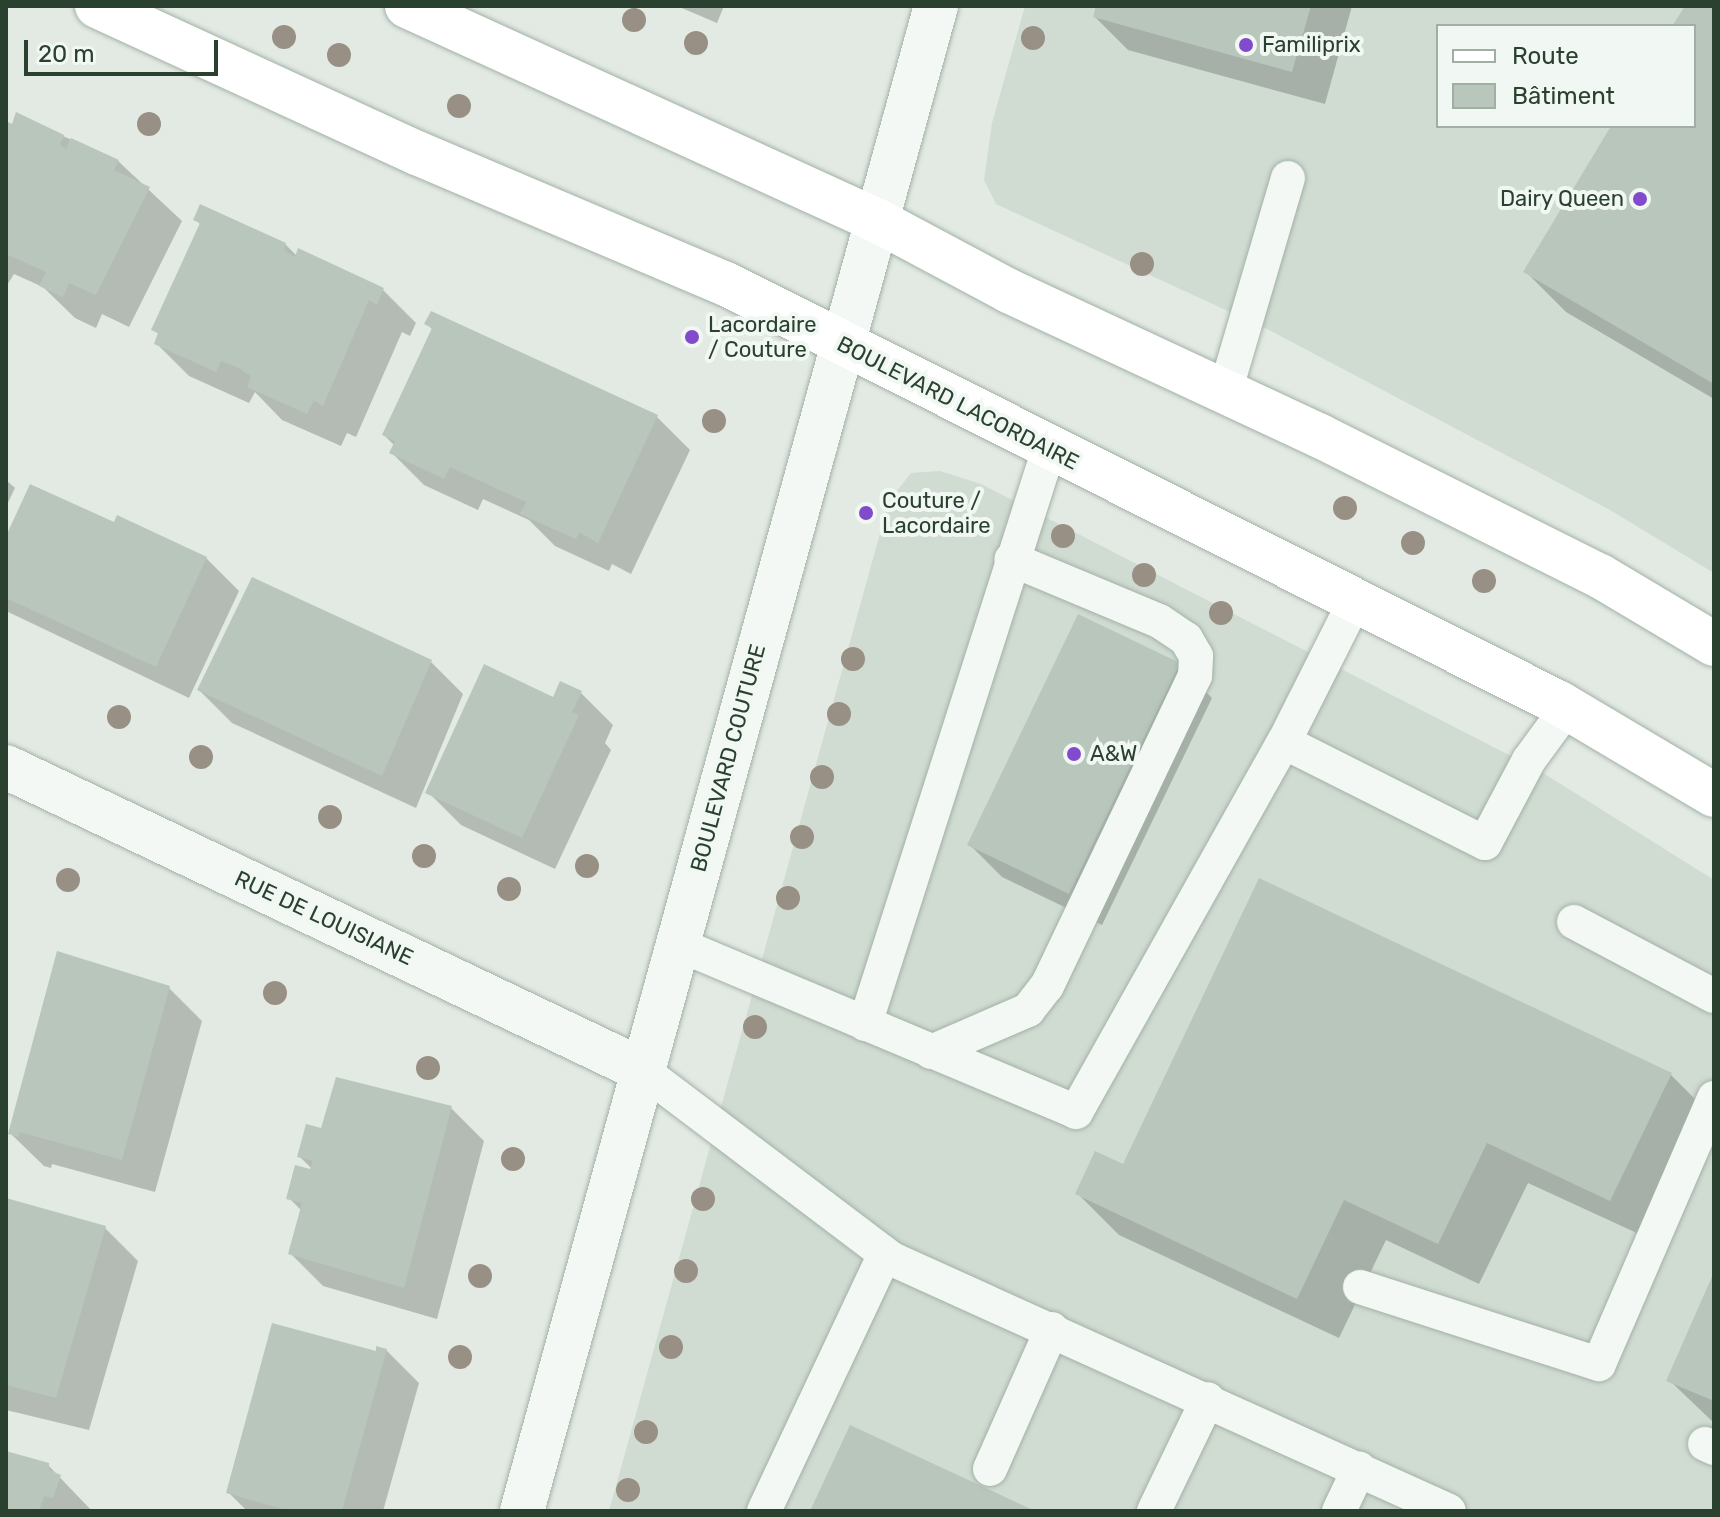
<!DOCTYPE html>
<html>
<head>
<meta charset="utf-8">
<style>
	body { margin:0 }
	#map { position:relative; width:1720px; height:1517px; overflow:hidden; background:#e2eae3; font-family:Rubik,sans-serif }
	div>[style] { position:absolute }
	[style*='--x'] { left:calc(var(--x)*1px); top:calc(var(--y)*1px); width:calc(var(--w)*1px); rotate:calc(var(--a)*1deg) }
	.built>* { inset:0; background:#d0dcd2 }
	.shadow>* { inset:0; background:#0003 }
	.building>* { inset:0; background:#b9c6bc }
	.roads { filter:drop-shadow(0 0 2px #a3b1a6) drop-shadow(0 0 2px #a3b1a6) }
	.service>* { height:34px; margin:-17px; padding:0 17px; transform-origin:17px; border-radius:17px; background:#f4f8f5 }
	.minor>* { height:44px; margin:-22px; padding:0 22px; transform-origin:22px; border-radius:22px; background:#f4f8f5 }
	.tertiary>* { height:44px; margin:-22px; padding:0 22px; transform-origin:22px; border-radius:22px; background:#f4f8f5 }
	.secondary>* { height:44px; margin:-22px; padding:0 22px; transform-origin:22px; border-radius:22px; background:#fff }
	.trees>* { width:24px; height:24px; margin:-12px; border-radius:50%; background:#999085 }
	.dots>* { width:22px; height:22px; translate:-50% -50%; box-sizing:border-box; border:4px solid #f1f7f2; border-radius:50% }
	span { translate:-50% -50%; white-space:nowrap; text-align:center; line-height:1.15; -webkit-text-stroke:8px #f1f7f2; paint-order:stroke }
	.poi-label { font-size:22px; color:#2a412f }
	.left { translate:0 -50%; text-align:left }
	.right { translate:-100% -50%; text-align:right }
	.street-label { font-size:22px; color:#2a412f }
	.frame { position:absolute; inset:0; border:8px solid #2a412f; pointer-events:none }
	.legend { position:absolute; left:1436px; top:24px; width:260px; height:104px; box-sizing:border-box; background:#f1f7f2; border:2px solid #a1aea4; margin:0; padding:10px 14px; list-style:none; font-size:24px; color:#2a412f }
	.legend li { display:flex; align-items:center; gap:16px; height:40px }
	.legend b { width:40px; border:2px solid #a1aea4 }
	.scale { position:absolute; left:24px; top:40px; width:194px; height:36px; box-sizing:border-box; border:4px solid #2a412f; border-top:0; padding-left:10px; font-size:24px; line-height:28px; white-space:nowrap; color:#2a412f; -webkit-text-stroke:6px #f1f7f2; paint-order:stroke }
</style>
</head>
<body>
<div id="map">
	<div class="built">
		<div style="clip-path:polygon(evenodd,1025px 6px,1714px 6px,1714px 573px,1610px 510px,1269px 330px,996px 204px,984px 180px,992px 123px,1025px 6px,1438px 26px,1694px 26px,1694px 126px,1438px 126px,1438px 26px)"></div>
		<div style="clip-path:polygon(940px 471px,981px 484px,1540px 771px,1714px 880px,1714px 1511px,609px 1511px,889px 501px,911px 473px)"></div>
	</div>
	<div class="shadow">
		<div style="clip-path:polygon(677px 6px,724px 6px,717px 23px)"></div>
		<div style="clip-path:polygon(1098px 6px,1352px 6px,1325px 104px,1128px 50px,1095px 17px)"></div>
		<div style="clip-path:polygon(1687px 6px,1714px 6px,1714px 399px,1566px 312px,1525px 271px,1614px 126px,1694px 126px,1694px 26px,1675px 26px)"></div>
		<div style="clip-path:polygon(6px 123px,63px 136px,118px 161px,182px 221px,129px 327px,102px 314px,96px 328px,75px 318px,43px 287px,14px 274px,6px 287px)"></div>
		<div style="clip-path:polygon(195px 219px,285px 244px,297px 256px,383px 290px,416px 323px,410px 336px,402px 332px,356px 437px,347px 433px,341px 446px,282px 420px,255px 392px,249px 403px,189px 376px,156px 343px,159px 335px,154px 329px,201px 225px)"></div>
		<div style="clip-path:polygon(427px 324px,657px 417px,690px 450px,631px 574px,612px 564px,609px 571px,555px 546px,529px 520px,483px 499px,478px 510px,424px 485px,391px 452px,395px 446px,384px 435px,433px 330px)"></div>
		<div style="clip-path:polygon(6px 480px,15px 488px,6px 507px)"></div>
		<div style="clip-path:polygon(115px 524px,206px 558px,239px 591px,189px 698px,6px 611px,6px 540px)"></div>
		<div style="clip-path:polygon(430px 661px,463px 694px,416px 808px,232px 723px,199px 690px)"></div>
		<div style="clip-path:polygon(1179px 665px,1212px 698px,1102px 925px,1002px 877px,969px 844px)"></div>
		<div style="clip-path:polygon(580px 692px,613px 725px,605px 743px,611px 750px,555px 869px,461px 825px,428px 792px,554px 700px)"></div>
		<div style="clip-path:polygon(169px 988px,202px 1021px,155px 1192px,52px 1164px,51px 1168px,44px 1166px,10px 1133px)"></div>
		<div style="clip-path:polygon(1670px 1074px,1711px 1115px,1652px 1240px,1528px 1183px,1479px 1284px,1386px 1240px,1339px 1338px,1119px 1235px,1078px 1194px,1124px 1166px)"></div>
		<div style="clip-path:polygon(451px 1108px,484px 1141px,437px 1319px,323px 1286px,290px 1253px,302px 1211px,289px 1198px,316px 1173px,300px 1157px,323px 1130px)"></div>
		<div style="clip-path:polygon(6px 1200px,105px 1228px,138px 1261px,89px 1430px,6px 1410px)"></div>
		<div style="clip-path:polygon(1714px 1277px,1714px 1423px,1669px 1380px)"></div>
		<div style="clip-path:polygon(386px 1350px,419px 1383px,383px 1511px,247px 1511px,228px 1492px)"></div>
		<div style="clip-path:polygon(6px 1453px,48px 1465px,92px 1511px,6px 1511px)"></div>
	</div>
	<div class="building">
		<div style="clip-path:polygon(1096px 6px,1311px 6px,1292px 72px,1093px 17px)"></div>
		<div style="clip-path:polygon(1685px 6px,1714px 6px,1714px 384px,1523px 272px,1611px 126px,1694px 126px,1694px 26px,1672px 26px)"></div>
		<div style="clip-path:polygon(16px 112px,64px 135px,60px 145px,66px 149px,71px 138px,119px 160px,114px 170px,150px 187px,96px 295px,69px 283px,63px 297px,39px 286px,46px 272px,6px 254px,6px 121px,12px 124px)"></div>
		<div style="clip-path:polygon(200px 204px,286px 243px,284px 250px,295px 257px,298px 248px,384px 288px,377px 305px,369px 300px,323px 406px,314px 401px,307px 414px,247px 387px,251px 376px,237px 367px,221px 361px,216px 372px,154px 344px,158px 333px,151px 330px,200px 223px,193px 220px)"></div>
		<div style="clip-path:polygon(431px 311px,658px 415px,598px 543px,579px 532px,576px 539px,520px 514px,526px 502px,450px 467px,444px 479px,389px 453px,395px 441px,382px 435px,432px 328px,424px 324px)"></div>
		<div style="clip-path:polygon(30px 484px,114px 522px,117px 515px,207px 557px,156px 667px,6px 598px,6px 536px)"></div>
		<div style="clip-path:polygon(252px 577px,432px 660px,382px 776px,197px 690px)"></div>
		<div style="clip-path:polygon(1078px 614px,1180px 663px,1069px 894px,967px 845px)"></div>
		<div style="clip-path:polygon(484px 664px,553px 697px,560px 681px,582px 691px,572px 712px,579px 715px,522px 838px,425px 793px)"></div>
		<div style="clip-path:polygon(1259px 878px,1672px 1073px,1610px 1201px,1487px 1143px,1438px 1244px,1344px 1200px,1297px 1299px,1075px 1194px,1095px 1151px,1123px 1164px)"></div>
		<div style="clip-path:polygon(57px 951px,170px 986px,122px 1160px,19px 1132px,19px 1137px,8px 1134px)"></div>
		<div style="clip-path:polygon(336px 1077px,452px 1106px,404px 1288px,288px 1254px,302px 1203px,286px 1199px,295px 1165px,310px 1169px,313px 1161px,297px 1157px,306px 1124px,321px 1128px)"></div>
		<div style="clip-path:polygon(6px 1198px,106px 1226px,56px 1398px,6px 1385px)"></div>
		<div style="clip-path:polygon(1714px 1272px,1714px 1401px,1666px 1381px)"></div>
		<div style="clip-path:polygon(272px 1323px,376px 1351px,376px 1346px,387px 1349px,342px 1511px,290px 1511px,226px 1493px)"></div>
		<div style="clip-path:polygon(850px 1425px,1035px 1511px,810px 1511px)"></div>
		<div style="clip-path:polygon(6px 1451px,49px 1463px,49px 1470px,61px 1475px,53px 1498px,44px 1496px,39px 1511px,6px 1511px)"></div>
	</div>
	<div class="roads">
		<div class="service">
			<div style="--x:1225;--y:392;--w:223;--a:-73.6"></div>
			<div style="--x:1284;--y:742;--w:225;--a:26.7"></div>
			<div style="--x:1485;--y:843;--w:94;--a:-62.1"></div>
			<div style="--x:1529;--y:760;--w:66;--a:-53.7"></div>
			<div style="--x:1574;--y:922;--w:158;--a:27.9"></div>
			<div style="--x:677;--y:944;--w:433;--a:22.8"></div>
			<div style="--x:1076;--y:1112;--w:424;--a:-60.7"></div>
			<div style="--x:1284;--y:742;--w:158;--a:-63.3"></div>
			<div style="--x:865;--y:1024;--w:604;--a:-72.26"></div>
			<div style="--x:931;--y:1052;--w:106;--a:-23.4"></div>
			<div style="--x:1028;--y:1010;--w:31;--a:-52"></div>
			<div style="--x:1047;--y:986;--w:344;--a:-64.5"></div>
			<div style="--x:1195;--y:676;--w:20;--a:-87"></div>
			<div style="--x:1196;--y:656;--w:20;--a:-120"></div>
			<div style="--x:1186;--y:639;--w:32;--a:-146"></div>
			<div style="--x:1159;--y:621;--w:160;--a:-157.3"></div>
			<div style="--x:642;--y:1070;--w:313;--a:37.1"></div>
			<div style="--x:892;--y:1259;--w:611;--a:24.34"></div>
			<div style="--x:1360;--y:1287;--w:251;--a:17.9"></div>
			<div style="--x:1599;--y:1364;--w:290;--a:-66.6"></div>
			<div style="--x:1705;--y:1444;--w:10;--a:24"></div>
			<div style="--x:990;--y:1469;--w:153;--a:-66.1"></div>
			<div style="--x:764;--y:1511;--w:284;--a:-64.8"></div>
			<div style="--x:1154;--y:1511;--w:124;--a:-64.3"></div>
			<div style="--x:1339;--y:1511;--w:47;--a:-64.5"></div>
		</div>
		<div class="minor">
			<div style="--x:6;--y:767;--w:704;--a:25.47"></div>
		</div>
		<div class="tertiary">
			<div style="--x:522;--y:1511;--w:1561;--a:-74.62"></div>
		</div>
		<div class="secondary">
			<div style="--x:97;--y:6;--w:352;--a:24.7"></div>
			<div style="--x:417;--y:153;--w:336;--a:23"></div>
			<div style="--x:726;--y:284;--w:932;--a:26.7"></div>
			<div style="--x:1559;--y:703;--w:180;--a:30.7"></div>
			<div style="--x:407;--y:6;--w:518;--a:24.54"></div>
			<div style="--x:878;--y:221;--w:149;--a:28.1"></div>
			<div style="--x:1009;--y:291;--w:343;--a:25"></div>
			<div style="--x:1320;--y:436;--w:313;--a:26.6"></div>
			<div style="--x:1600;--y:576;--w:133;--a:30.8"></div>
		</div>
	</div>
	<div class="trees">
		<div style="left:634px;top:20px"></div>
		<div style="left:284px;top:37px"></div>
		<div style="left:1033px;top:38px"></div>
		<div style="left:696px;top:43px"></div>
		<div style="left:339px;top:55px"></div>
		<div style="left:459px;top:106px"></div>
		<div style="left:149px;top:124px"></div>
		<div style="left:1142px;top:264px"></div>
		<div style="left:714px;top:421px"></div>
		<div style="left:1345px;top:508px"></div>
		<div style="left:1063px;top:536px"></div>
		<div style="left:1413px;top:543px"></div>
		<div style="left:1144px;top:575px"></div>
		<div style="left:1484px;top:581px"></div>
		<div style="left:1221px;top:613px"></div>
		<div style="left:853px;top:659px"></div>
		<div style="left:839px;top:714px"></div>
		<div style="left:119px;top:717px"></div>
		<div style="left:201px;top:757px"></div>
		<div style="left:822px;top:777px"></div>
		<div style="left:330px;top:817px"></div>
		<div style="left:802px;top:837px"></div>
		<div style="left:424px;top:856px"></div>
		<div style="left:587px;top:866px"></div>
		<div style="left:68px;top:880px"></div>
		<div style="left:509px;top:889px"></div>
		<div style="left:788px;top:898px"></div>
		<div style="left:275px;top:993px"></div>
		<div style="left:755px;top:1027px"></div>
		<div style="left:428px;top:1068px"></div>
		<div style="left:513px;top:1159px"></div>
		<div style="left:703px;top:1199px"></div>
		<div style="left:686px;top:1271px"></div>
		<div style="left:480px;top:1276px"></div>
		<div style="left:671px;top:1347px"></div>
		<div style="left:460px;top:1357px"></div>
		<div style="left:646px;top:1432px"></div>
		<div style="left:628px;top:1490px"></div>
	</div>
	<div class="dots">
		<div style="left:1246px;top:45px;background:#814bcb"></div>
		<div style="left:1640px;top:199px;background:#814bcb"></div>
		<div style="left:692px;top:337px;background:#814bcb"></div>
		<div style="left:866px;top:513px;background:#814bcb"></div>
		<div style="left:1074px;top:754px;background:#814bcb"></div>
	</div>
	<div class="poi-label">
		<span class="left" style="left:1262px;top:45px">Familiprix</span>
		<span class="right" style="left:1624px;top:199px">Dairy Queen</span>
		<span class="left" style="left:708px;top:337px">Lacordaire<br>/ Couture</span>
		<span class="left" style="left:882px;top:513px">Couture /<br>Lacordaire</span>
		<span class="left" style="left:1090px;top:754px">A&amp;W</span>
	</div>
	<div class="street-label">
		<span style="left:958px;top:403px;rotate:27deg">BOULEVARD LACORDAIRE</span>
		<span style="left:728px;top:758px;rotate:-75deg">BOULEVARD COUTURE</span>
		<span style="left:324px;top:918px;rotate:25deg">RUE DE LOUISIANE</span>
	</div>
	<div class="frame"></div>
	<ul class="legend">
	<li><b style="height:10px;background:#fff"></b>Route</li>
	<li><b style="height:22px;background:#b9c6bc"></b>Bâtiment</li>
	</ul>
	<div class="scale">20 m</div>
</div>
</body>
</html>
